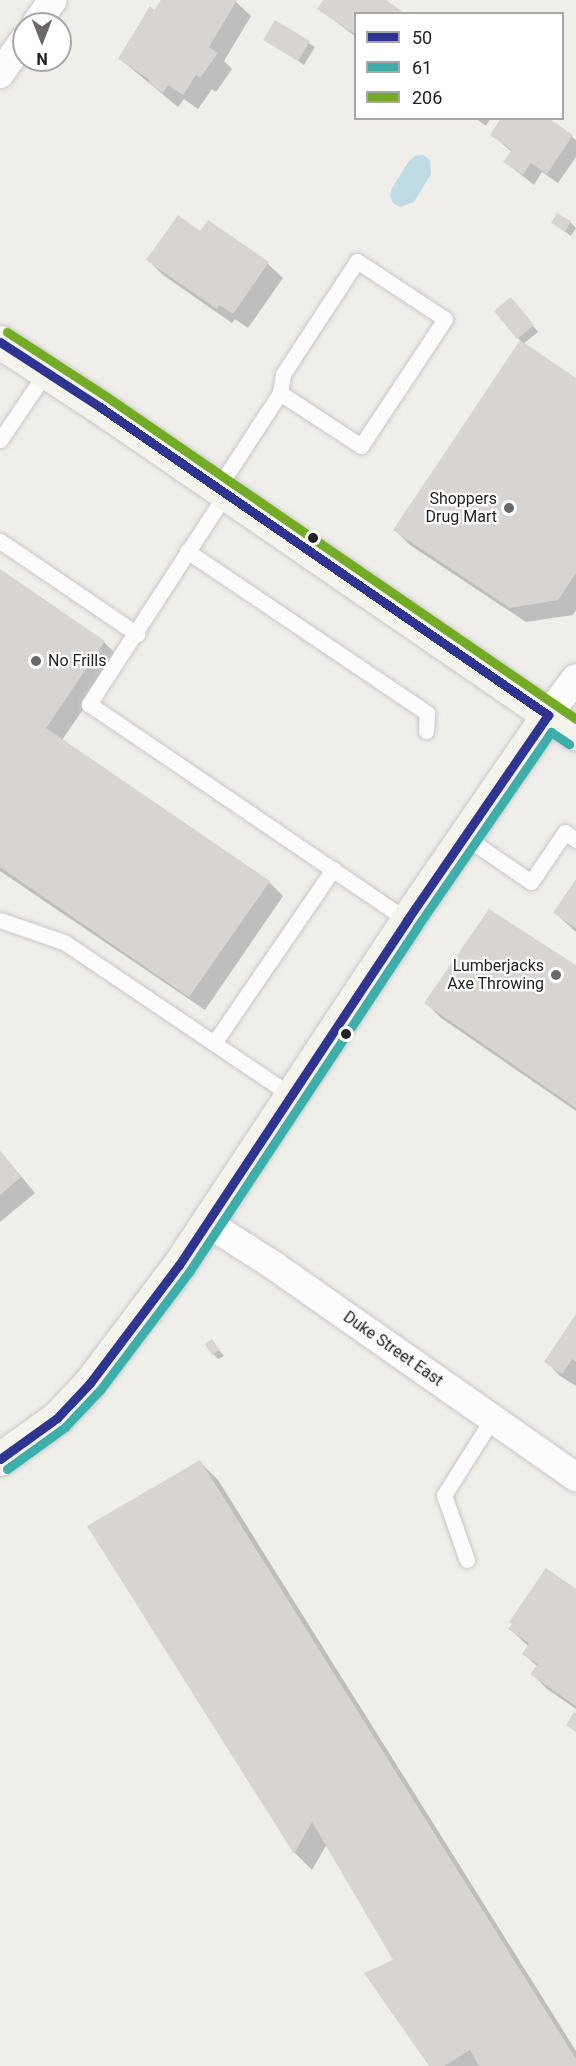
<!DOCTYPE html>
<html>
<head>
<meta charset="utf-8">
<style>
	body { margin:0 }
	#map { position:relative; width:576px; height:2066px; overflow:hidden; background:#f0eeeb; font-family:Roboto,sans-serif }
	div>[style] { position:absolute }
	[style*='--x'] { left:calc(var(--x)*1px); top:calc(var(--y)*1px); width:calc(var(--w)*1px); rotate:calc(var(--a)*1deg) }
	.water>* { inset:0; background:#bfdbe3 }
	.shadow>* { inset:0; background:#0003 }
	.building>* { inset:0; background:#d7d4d2 }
	.roads { filter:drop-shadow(0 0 2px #c9c8c7) drop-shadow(0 0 2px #c9c8c7) }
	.service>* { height:15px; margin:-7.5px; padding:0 7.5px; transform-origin:7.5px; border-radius:7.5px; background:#fdfcfc }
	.minor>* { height:28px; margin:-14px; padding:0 14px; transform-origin:14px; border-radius:14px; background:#fdfcfc }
	.secondary>* { height:33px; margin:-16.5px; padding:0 16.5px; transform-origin:16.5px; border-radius:16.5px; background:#f4f4ed }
	.bus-1>* { height:9px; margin:-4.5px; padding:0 4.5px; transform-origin:4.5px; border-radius:4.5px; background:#2e3491 }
	.bus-2>* { height:9px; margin:-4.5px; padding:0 4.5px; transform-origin:4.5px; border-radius:4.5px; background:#3cafab }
	.bus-3>* { height:9px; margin:-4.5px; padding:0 4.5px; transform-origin:4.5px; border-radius:4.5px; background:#73ac24 }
	.dots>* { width:16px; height:16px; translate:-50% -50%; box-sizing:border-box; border:3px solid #fff; border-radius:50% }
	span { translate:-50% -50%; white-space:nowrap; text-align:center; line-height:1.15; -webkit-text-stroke:4.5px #fff; paint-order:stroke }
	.poi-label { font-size:16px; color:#222 }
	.right { translate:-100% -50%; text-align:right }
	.left { translate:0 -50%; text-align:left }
	.street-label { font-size:16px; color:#222 }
	.legend { position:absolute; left:354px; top:12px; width:210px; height:108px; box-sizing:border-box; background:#fff; border:2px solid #a7a7a7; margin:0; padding:8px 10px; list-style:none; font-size:18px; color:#222 }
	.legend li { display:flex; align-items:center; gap:12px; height:30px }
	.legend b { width:30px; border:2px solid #a7a7a7 }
	.north { position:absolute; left:12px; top:12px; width:60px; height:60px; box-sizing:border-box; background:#fff; border:2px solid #a7a7a7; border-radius:50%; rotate:180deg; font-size:16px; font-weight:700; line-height:24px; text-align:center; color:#222 }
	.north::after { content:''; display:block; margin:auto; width:21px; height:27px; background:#6a6968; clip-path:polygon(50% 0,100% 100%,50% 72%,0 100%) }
</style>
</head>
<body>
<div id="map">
	<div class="water">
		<div style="clip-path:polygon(423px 155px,430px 160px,431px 174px,414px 202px,400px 207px,393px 203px,390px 195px,392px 188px,409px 161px,415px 156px)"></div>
	</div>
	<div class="shadow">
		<div style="clip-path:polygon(163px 0,234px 0,251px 16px,224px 61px,232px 69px,216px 92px,212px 89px,198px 109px,184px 99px,178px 107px,120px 59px)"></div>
		<div style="clip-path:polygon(324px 0,383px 0,356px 14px,356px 37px,319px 9px)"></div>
		<div style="clip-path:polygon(276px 22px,315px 47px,304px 65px,265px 39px)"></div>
		<div style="clip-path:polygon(475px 118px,491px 118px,486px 126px)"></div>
		<div style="clip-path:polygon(546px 118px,576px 140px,576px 157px,558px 183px,542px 172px,534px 185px,505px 162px,512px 152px,492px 135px)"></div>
		<div style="clip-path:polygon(570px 222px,576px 228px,571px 236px,553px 223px)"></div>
		<div style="clip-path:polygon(201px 233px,268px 264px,283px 278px,248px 328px,235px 319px,232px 323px,163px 275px,148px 260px)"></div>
		<div style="clip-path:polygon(516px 305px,538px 332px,523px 344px,576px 379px,576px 610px,573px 615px,526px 622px,410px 545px,395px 530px,521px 341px,518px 338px)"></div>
		<div style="clip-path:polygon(0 571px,104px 642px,119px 657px,62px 740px,269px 882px,283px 896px,205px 1010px,0 871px)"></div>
		<div style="clip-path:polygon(576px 881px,576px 932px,555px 913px)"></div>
		<div style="clip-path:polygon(576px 967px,576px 1111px,441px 1018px,426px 1003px)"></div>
		<div style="clip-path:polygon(0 1151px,35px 1193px,0 1222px)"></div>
		<div style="clip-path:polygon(576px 1317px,576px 1386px,560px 1376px,546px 1361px)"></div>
		<div style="clip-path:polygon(212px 1341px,224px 1356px,218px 1359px,213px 1354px)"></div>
		<div style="clip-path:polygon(200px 1462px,218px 1480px,576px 2051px,576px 2066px,431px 2066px,395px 1960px,327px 1844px,312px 1870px,295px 1853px,89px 1527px)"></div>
		<div style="clip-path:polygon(576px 1591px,576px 1709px,547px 1689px,532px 1674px,538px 1667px,524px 1654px,529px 1647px,510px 1629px)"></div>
	</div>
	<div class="building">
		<div style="clip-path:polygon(161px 0,237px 0,209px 47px,218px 53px,200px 78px,196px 75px,183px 95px,168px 85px,163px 93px,148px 83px,150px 80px,118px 59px,150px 6px,154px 10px)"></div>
		<div style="clip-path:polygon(323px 0,386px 0,406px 14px,356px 14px,356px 35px,317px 9px)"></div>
		<div style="clip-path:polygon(275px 20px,310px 41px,298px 61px,263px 40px)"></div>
		<div style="clip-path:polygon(501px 118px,548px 118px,573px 135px,547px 174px,531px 163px,523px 175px,503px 162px,512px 150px,490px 135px)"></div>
		<div style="clip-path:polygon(557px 213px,571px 221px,565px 232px,551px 223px)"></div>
		<div style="clip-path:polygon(178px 215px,200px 231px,208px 220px,269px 262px,233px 314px,219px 305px,217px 309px,146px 260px)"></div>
		<div style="clip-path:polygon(511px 297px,534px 325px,517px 339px,494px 311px)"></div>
		<div style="clip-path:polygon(520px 340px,576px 378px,576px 573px,558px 600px,510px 608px,393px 530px)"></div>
		<div style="clip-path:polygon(0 569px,105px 641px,46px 728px,270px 881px,189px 997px,0 867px)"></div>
		<div style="clip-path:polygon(576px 879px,576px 928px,553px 913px)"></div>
		<div style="clip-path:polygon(489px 909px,576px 965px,576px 1108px,424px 1003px)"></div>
		<div style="clip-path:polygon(0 1151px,21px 1177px,0 1195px)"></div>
		<div style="clip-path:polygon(576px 1314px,576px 1362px,572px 1359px,562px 1374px,544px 1362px)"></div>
		<div style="clip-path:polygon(212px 1339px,220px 1350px,212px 1355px,205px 1344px)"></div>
		<div style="clip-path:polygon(200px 1460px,576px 2059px,576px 2066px,479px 2066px,470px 2050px,444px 2066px,429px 2066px,364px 1973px,393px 1960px,312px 1822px,294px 1854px,87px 1526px)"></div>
		<div style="clip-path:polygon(546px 1568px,576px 1589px,576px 1706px,530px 1674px,538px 1664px,522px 1654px,529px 1643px,508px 1629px,512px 1624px,509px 1622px)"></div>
		<div style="clip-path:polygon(574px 1712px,576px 1713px,576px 1732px,566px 1725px)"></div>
	</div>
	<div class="roads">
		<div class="service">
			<div style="--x:0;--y:440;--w:82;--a:-55.9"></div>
			<div style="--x:218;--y:488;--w:113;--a:-56.9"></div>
			<div style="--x:280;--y:393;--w:19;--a:-81"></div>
			<div style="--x:283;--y:374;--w:135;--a:-56.8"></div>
			<div style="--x:357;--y:261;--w:105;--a:33.4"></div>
			<div style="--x:445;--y:319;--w:152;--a:123.5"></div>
			<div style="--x:361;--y:446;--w:97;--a:-146.8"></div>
			<div style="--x:226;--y:493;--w:252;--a:123"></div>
			<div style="--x:89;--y:704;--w:384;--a:34.2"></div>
			<div style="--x:0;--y:541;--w:166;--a:34.2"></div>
			<div style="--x:187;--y:551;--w:290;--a:34"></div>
			<div style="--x:427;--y:713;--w:18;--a:93"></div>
			<div style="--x:464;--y:836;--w:81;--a:34.5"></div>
			<div style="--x:531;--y:882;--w:60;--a:-55.8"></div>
			<div style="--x:565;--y:832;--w:14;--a:36"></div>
			<div style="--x:0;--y:920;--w:68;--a:19"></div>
			<div style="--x:64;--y:942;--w:274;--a:34"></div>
			<div style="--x:214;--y:1043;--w:211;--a:-55.6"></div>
			<div style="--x:467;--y:1560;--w:69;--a:-109.5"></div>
			<div style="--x:444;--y:1495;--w:90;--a:-57.7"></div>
		</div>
		<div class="minor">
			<div style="--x:36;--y:24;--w:29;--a:-55"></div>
			<div style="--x:0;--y:74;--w:42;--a:-54.8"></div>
			<div style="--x:548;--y:715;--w:46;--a:-52.9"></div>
			<div style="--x:209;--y:1224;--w:76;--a:32.6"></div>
			<div style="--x:273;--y:1265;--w:370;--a:35"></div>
		</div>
		<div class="secondary">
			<div style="--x:0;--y:342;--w:119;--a:33"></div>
			<div style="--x:100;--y:407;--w:577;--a:34.49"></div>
			<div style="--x:0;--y:1459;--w:70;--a:-35.7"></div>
			<div style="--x:57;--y:1418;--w:48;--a:-46.7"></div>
			<div style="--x:90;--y:1383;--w:148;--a:-53"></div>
			<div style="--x:179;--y:1265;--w:414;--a:-56.5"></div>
			<div style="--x:407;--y:920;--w:249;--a:-55.5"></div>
		</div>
	</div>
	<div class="bus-1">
		<div style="--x:0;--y:342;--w:119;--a:33"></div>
		<div style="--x:100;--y:407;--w:544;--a:34.51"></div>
		<div style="--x:0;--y:1459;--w:70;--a:-35.7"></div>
		<div style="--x:57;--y:1418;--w:48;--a:-46.7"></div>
		<div style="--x:90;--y:1383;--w:148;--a:-53"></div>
		<div style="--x:179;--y:1265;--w:414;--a:-56.5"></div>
		<div style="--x:407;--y:920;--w:249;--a:-55.5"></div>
	</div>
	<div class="bus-2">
		<div style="--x:7;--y:1469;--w:72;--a:-35.9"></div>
		<div style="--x:65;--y:1427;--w:51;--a:-46.6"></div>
		<div style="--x:100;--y:1390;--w:148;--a:-53"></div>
		<div style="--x:189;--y:1272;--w:414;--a:-56.5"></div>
		<div style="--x:417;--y:927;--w:237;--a:-55.5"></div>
		<div style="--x:551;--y:732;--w:22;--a:34"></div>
	</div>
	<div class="bus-3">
		<div style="--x:7;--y:332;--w:119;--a:33"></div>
		<div style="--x:107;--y:397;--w:569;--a:34.47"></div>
	</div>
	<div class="dots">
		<div style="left:509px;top:508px;background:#6a6968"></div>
		<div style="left:313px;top:538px;background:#222"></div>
		<div style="left:36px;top:661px;background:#6a6968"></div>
		<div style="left:556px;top:975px;background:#6a6968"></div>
		<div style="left:346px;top:1034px;background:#222"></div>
	</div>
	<div class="poi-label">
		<span class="right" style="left:497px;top:508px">Shoppers<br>Drug Mart</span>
		<span class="left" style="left:48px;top:661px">No Frills</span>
		<span class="right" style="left:544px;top:975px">Lumberjacks<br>Axe Throwing</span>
	</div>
	<div class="street-label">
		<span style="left:393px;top:1349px;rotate:35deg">Duke Street East</span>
	</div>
	<ul class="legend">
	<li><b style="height:8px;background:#2e3491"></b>50</li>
	<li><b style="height:8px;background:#3cafab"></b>61</li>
	<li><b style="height:8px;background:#73ac24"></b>206</li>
	</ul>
	<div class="north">N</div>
</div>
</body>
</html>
